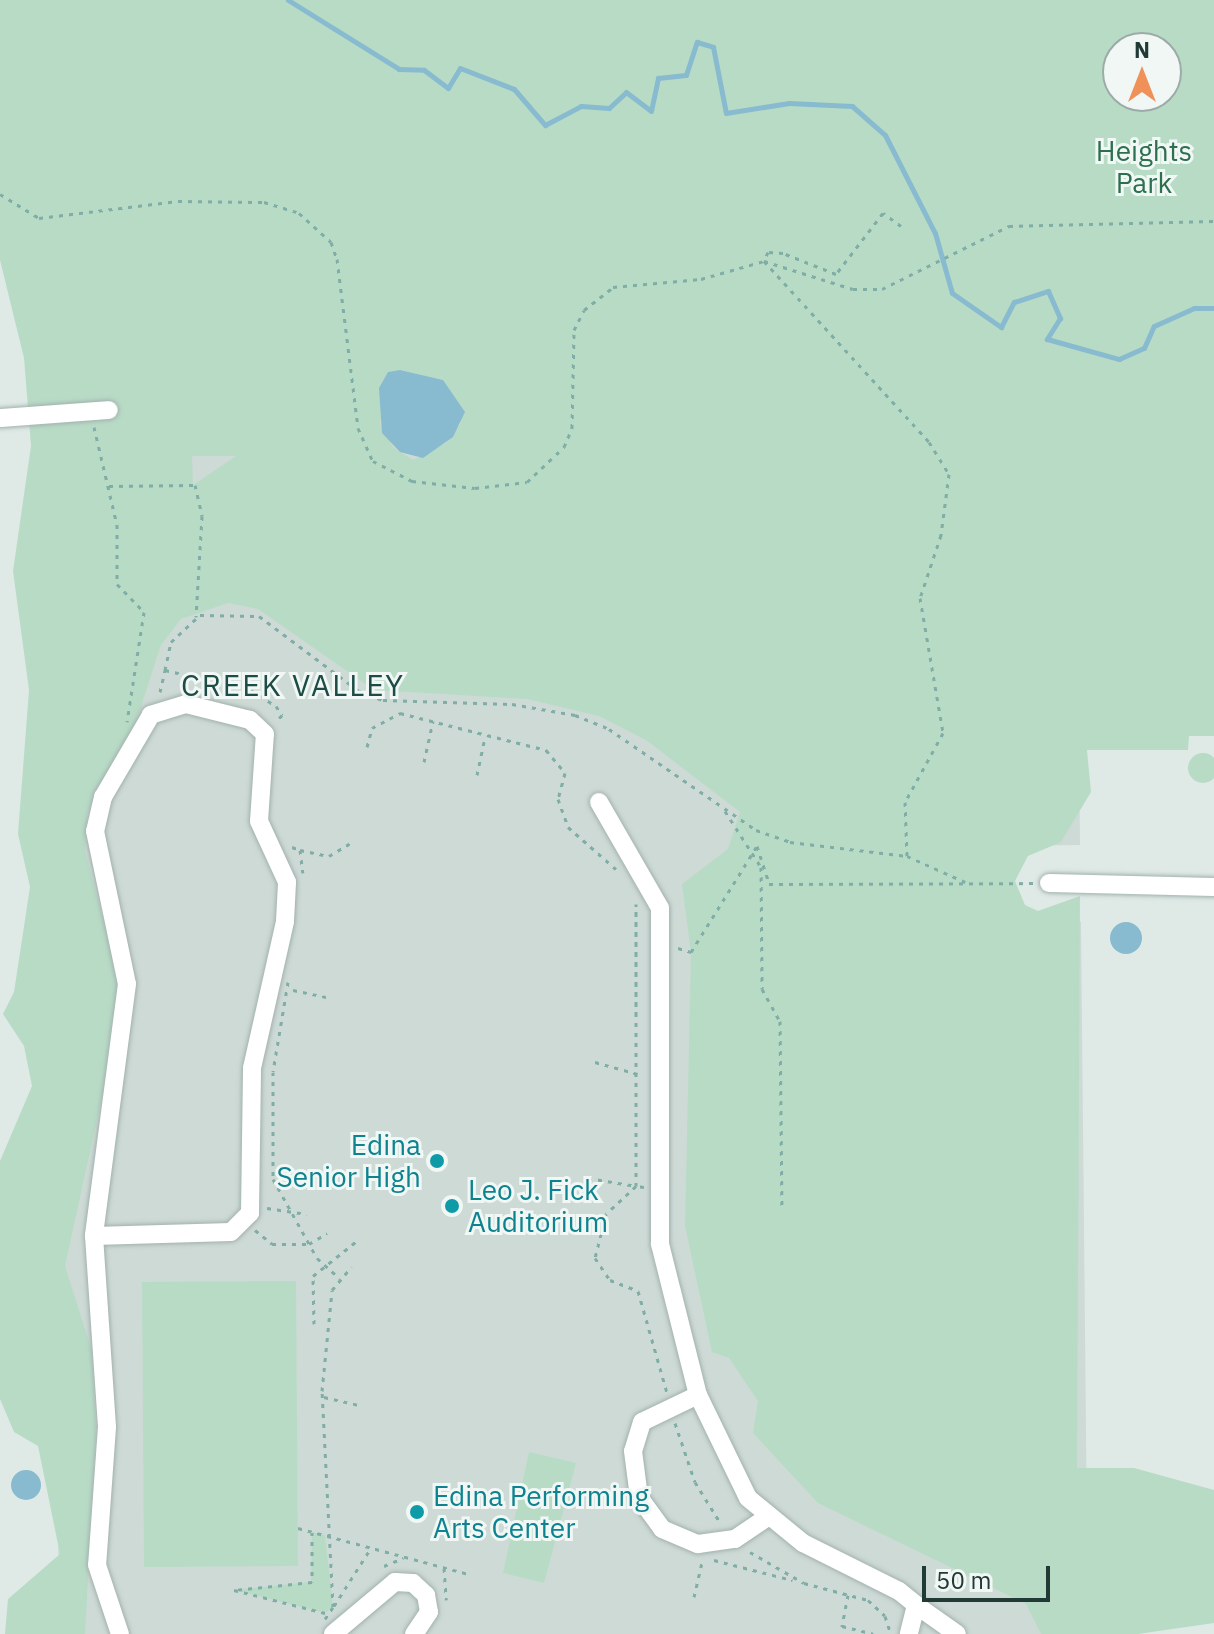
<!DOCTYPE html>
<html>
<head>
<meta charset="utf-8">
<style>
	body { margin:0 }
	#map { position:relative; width:1214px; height:1634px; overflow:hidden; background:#dfeae7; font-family:"IBM Plex Sans",sans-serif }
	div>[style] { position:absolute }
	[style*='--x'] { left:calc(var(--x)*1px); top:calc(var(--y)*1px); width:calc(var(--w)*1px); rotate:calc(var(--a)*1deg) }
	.built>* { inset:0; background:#cedad6 }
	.green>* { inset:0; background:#b8dbc6 }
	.round { border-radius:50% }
	.water>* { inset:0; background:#88bbcf }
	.stream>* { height:5px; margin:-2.5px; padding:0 2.5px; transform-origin:2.5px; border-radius:2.5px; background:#88bbcf }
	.path>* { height:3px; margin-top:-1.5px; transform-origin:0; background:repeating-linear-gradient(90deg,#80ada5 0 4px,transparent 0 10px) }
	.roads { filter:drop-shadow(0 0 2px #a2b2ae) drop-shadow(0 0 2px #a2b2ae) }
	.minor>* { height:18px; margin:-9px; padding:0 9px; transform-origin:9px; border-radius:9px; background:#fff }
	.dots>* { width:22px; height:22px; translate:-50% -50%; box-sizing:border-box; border:4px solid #f0f7f4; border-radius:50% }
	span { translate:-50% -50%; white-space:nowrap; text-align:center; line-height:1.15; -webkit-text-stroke:6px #f0f7f4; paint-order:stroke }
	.park-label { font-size:28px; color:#2c704f }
	.culture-label { font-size:28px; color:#0d838f }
	.right { translate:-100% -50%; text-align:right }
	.left { translate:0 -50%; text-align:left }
	.neighbourhood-label { font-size:30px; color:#1d4b46; letter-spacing:2px }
	.north { position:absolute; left:1102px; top:32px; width:80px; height:80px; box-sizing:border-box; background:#f0f7f4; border:2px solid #9daba8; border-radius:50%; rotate:0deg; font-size:22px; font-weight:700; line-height:32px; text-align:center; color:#213a36 }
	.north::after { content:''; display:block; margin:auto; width:28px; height:36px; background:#ef9159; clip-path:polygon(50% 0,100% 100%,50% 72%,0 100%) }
	.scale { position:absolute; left:922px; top:1566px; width:128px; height:36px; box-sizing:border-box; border:4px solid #213a36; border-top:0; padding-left:10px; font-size:24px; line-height:28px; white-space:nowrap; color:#213a36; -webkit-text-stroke:6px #f0f7f4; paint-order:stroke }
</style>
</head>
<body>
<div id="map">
	<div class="built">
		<div style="clip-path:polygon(45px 0,1072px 0,1080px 845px,1004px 846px,1004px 923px,1081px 922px,1088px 1634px,59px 1634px)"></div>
	</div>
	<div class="green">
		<div style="clip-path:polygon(evenodd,0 0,1214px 0,1214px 736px,1189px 736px,1188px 750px,1087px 750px,1091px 792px,1061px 842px,1028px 856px,1015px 881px,1025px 905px,1038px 911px,1080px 896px,1077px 1468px,1134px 1468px,1214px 1490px,1214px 1623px,1138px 1634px,1041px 1634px,1026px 1604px,818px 1503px,753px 1433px,758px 1401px,729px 1358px,712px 1352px,685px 1226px,691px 953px,682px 884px,728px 849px,740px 812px,646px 740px,599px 716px,527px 699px,374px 690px,258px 609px,228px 603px,181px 619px,161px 645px,135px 725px,87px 813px,85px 851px,119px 981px,114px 1042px,65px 1266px,92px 1351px,96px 1432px,85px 1634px,5px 1634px,8px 1599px,60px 1554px,38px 1446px,14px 1432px,0 1399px,0 1161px,32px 1086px,24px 1046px,3px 1014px,14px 992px,30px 887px,18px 834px,29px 690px,13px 571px,31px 446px,24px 358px,0 260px,0 0,1118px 48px,1166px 48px,1166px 96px,1118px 96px,1118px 48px,0 0,401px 370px,443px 380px,461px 423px,446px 443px,413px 460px,394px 448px,380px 424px,388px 372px,401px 370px,0 0,192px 456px,236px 456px,193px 485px,192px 456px)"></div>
		<div class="round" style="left:1188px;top:753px;width:30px;height:30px"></div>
		<div style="clip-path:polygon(296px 1281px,298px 1566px,144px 1567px,142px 1282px)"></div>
		<div style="clip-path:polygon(529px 1452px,576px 1463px,544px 1583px,503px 1573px)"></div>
		<div style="clip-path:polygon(312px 1532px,325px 1535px,333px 1607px,325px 1613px,234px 1590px,311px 1582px)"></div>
	</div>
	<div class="water">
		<div style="clip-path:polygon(400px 370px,443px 380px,465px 412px,453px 437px,423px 458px,400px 452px,382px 433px,379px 388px,388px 372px)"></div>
		<div class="round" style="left:1110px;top:922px;width:32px;height:32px"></div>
		<div class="round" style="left:11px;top:1470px;width:30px;height:30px"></div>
	</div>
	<div class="stream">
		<div style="--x:288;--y:0;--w:131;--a:31.9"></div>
		<div style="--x:399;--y:69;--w:25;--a:2"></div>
		<div style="--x:424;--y:70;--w:30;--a:37"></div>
		<div style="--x:448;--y:88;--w:23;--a:-59"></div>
		<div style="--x:460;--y:68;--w:58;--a:21.3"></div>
		<div style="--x:514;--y:89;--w:48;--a:49.3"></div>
		<div style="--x:545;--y:125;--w:41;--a:-27.8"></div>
		<div style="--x:581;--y:106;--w:28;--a:4"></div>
		<div style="--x:609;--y:108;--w:23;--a:-43"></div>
		<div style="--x:626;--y:92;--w:31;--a:37"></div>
		<div style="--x:651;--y:111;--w:34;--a:-78"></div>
		<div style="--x:658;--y:78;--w:28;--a:-6"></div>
		<div style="--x:686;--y:75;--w:35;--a:-72"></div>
		<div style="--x:697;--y:42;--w:17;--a:17"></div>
		<div style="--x:713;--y:47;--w:67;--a:78.9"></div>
		<div style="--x:726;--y:113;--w:64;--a:-9"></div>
		<div style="--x:789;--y:103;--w:63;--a:2.7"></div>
		<div style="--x:852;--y:106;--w:44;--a:41.3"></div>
		<div style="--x:885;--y:135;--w:110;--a:63"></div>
		<div style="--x:935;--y:233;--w:62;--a:74.2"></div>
		<div style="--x:952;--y:293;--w:60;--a:34.8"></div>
		<div style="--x:1001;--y:327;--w:28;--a:-63"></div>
		<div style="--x:1014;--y:302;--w:36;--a:-18"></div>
		<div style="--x:1048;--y:291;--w:30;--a:66"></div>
		<div style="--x:1060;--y:318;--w:25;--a:122"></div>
		<div style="--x:1047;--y:339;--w:75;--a:15.5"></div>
		<div style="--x:1119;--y:359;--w:27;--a:-24"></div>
		<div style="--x:1144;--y:348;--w:24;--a:-66"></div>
		<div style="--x:1154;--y:326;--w:44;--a:-24.2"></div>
		<div style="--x:1194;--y:308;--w:20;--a:0"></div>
	</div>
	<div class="path">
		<div style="--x:0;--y:194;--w:46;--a:31.6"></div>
		<div style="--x:39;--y:218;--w:140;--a:-7"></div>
		<div style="--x:178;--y:201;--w:86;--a:0.7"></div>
		<div style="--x:264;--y:202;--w:37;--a:17"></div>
		<div style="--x:299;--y:213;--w:43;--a:42.2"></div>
		<div style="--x:331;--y:242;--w:18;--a:71"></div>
		<div style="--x:337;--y:259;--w:170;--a:82.9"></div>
		<div style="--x:358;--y:428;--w:36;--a:66"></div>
		<div style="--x:373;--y:461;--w:44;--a:27.1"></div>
		<div style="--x:412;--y:481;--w:63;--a:6.3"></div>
		<div style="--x:475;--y:488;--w:52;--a:-6.6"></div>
		<div style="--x:527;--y:482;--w:51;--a:-43.4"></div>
		<div style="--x:564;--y:447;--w:21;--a:-67"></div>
		<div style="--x:572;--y:428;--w:98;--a:-88.8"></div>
		<div style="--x:574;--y:330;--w:22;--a:-63"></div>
		<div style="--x:584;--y:310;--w:37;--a:-38"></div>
		<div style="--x:613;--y:287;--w:88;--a:-5.2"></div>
		<div style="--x:701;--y:279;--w:66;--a:-15.9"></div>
		<div style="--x:764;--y:261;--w:93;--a:17.5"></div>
		<div style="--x:853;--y:289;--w:29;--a:0"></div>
		<div style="--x:882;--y:289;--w:142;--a:-26.4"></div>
		<div style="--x:1009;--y:226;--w:205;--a:-1.4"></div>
		<div style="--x:901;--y:226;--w:22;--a:-144"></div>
		<div style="--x:883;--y:213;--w:77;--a:127.6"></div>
		<div style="--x:836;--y:274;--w:57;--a:-158.4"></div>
		<div style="--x:783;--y:253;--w:15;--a:-176"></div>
		<div style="--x:768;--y:252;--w:10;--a:114"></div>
		<div style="--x:764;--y:261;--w:245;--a:47.6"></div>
		<div style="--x:929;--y:442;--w:38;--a:58"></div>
		<div style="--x:949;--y:474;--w:62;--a:97.5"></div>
		<div style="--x:941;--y:535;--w:66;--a:108.4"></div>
		<div style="--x:920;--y:598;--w:137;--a:80.3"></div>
		<div style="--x:943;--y:733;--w:79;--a:118.8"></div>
		<div style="--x:905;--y:802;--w:54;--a:87.9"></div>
		<div style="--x:94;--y:427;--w:101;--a:76.8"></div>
		<div style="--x:117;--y:525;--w:59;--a:90"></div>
		<div style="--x:117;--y:584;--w:39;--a:46"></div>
		<div style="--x:144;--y:612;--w:111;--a:98.8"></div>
		<div style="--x:109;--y:486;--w:86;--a:-0.7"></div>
		<div style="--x:195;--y:485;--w:32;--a:77"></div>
		<div style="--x:202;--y:516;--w:101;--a:93.4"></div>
		<div style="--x:165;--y:670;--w:29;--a:-78"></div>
		<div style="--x:171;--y:642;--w:40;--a:-43"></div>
		<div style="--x:200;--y:615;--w:59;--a:1"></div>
		<div style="--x:259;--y:616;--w:125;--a:36.9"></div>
		<div style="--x:359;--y:691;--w:26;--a:21"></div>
		<div style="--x:383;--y:700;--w:129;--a:1.8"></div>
		<div style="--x:512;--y:704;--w:64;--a:9.9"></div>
		<div style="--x:575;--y:715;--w:37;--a:22"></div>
		<div style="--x:609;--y:729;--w:178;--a:34.5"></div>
		<div style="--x:756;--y:830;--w:36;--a:19"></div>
		<div style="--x:790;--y:842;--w:118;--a:6.8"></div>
		<div style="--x:907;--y:856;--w:64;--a:24.1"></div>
		<div style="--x:160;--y:692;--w:23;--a:-77"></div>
		<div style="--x:165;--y:670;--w:88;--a:13.1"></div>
		<div style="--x:251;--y:690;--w:30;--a:33"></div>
		<div style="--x:276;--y:706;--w:11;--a:56"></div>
		<div style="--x:282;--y:715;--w:9;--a:131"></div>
		<div style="--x:367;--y:747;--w:20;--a:-75"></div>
		<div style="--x:372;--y:728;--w:32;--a:-28"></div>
		<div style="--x:400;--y:713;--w:151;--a:14.2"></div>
		<div style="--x:546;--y:750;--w:30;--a:50"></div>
		<div style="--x:565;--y:773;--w:27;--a:105"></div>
		<div style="--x:558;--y:799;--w:30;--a:70"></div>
		<div style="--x:568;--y:827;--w:65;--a:41.3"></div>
		<div style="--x:424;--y:762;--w:42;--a:-77.6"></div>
		<div style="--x:477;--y:775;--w:40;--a:-78"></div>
		<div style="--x:725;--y:811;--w:67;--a:57.3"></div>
		<div style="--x:761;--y:867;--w:122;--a:89.5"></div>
		<div style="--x:762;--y:989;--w:37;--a:61"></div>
		<div style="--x:780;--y:1021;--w:186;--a:89.4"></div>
		<div style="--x:292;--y:847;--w:9;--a:21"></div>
		<div style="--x:300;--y:850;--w:23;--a:83"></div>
		<div style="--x:300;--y:850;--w:30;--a:12"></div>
		<div style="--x:329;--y:856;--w:27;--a:-31"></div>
		<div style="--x:678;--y:948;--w:14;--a:17"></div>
		<div style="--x:691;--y:952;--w:125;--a:-58.1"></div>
		<div style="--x:757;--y:846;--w:40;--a:72"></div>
		<div style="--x:769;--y:884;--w:264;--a:-0.2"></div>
		<div style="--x:288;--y:982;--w:91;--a:99.5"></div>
		<div style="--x:273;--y:1072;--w:107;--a:90"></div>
		<div style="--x:273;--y:1179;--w:90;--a:60.9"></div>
		<div style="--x:317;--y:1258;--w:30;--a:42"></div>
		<div style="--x:293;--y:990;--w:38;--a:12"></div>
		<div style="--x:595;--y:1062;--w:45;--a:15.6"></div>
		<div style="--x:588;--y:1178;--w:49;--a:9.5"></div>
		<div style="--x:636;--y:1186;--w:282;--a:-90"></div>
		<div style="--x:644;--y:1187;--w:8;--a:-173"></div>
		<div style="--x:636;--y:1186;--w:41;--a:137"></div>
		<div style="--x:606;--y:1214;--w:45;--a:104"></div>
		<div style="--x:595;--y:1258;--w:27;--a:56"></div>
		<div style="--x:610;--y:1280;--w:30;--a:21"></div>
		<div style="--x:638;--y:1291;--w:106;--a:74.1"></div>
		<div style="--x:267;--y:1208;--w:40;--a:8.5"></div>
		<div style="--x:255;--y:1230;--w:22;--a:39"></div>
		<div style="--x:272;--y:1244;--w:37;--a:0"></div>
		<div style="--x:309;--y:1244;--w:21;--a:-31"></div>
		<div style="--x:314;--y:1324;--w:48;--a:-91.2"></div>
		<div style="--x:313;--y:1276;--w:58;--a:-38.7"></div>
		<div style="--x:324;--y:1397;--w:36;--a:13"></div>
		<div style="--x:675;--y:1423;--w:62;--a:71.3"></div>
		<div style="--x:695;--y:1482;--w:49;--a:58.2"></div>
		<div style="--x:298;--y:1528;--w:177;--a:15.1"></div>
		<div style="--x:312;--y:1532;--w:50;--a:90"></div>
		<div style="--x:312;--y:1582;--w:78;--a:174.1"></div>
		<div style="--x:234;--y:1590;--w:94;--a:14.2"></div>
		<div style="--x:750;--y:1552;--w:62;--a:29.9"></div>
		<div style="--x:804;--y:1583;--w:66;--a:14.9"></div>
		<div style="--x:868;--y:1600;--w:23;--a:43"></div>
		<div style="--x:885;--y:1616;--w:19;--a:72"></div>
		<div style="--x:714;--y:1560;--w:81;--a:14.4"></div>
		<div style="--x:384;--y:1566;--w:21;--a:-23"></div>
		<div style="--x:444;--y:1568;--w:32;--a:86"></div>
		<div style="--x:848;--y:1595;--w:32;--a:101"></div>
		<div style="--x:842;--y:1626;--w:32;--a:14"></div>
		<div style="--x:694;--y:1597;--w:37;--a:-77"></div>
		<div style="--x:334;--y:1606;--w:69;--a:-57.5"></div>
		<div style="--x:325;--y:1619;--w:14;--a:-56"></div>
		<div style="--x:333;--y:1607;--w:216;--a:-92.9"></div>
		<div style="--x:322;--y:1391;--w:101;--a:-84.3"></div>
		<div style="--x:332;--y:1290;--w:30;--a:-50"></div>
	</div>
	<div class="roads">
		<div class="minor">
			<div style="--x:0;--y:418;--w:109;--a:-4.2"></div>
			<div style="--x:599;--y:802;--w:122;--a:60.1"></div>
			<div style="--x:660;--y:908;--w:336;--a:90"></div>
			<div style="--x:660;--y:1244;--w:156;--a:75.9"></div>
			<div style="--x:698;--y:1395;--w:114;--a:64.1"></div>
			<div style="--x:748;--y:1498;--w:71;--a:39.3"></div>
			<div style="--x:803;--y:1543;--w:107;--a:26.6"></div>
			<div style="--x:899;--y:1591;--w:22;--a:39"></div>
			<div style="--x:916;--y:1605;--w:30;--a:104"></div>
			<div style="--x:1049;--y:883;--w:165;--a:1.4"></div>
			<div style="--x:94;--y:1236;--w:137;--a:-1.7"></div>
			<div style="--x:231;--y:1232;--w:27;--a:-45"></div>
			<div style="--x:250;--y:1213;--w:145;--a:-89.2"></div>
			<div style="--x:252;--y:1068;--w:151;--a:-77.3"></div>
			<div style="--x:285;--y:921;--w:39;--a:-87"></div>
			<div style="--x:287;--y:882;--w:67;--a:-114.7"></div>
			<div style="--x:259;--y:821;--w:87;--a:-86.1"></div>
			<div style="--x:265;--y:734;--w:21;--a:-137"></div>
			<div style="--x:250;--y:720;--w:66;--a:-166"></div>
			<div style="--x:186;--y:704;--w:37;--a:163"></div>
			<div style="--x:151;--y:715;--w:95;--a:120.3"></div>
			<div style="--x:103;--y:797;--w:35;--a:103"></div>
			<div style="--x:95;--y:831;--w:156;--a:78.2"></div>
			<div style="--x:127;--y:984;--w:254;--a:97.5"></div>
			<div style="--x:94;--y:1236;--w:191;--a:86.1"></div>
			<div style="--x:107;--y:1427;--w:138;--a:94.1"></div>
			<div style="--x:97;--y:1565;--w:73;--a:71.6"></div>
			<div style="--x:698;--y:1395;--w:62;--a:154.3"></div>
			<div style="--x:642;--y:1422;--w:30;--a:107"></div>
			<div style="--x:633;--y:1451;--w:46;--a:82.6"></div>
			<div style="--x:639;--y:1497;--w:39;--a:54"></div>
			<div style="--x:662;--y:1529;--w:39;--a:23"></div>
			<div style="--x:698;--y:1544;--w:37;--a:-8"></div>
			<div style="--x:735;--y:1539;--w:37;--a:-34"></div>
			<div style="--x:916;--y:1605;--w:50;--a:35.3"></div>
			<div style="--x:333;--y:1634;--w:81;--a:-40"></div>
			<div style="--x:395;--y:1582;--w:18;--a:3"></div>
			<div style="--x:413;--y:1583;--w:18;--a:43"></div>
			<div style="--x:426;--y:1595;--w:17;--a:80"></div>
			<div style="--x:429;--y:1612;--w:27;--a:124"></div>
		</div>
	</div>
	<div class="dots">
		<div style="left:437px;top:1161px;background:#0f9aa8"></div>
		<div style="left:452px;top:1206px;background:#0f9aa8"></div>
		<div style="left:417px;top:1512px;background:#0f9aa8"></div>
	</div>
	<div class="park-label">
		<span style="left:1144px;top:167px">Heights<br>Park</span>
	</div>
	<div class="culture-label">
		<span class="right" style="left:421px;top:1161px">Edina<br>Senior High</span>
		<span class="left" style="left:468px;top:1206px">Leo J. Fick<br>Auditorium</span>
		<span class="left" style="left:433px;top:1512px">Edina Performing<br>Arts Center</span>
	</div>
	<div class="neighbourhood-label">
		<span style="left:293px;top:685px">CREEK VALLEY</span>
	</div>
	<div class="north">N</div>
	<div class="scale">50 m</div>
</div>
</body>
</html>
